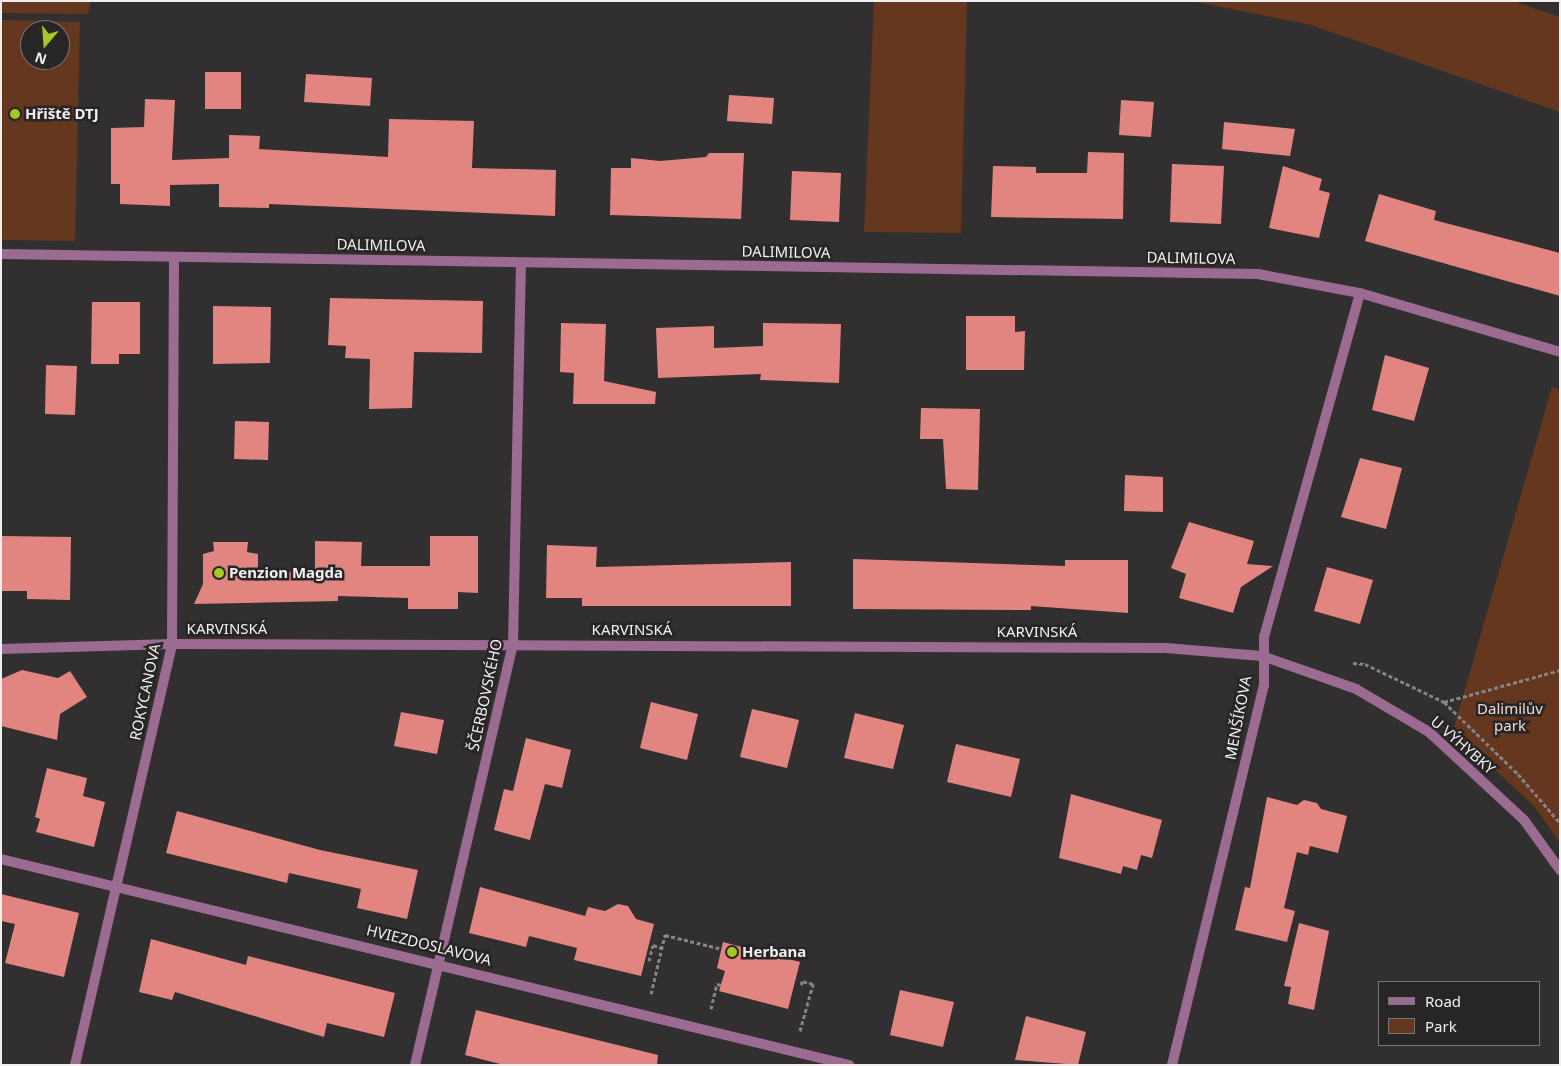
<!DOCTYPE html>
<html>
<head>
<meta charset="utf-8">
<style>
	body { margin:0 }
	#map { position:relative; width:1561px; height:1066px; overflow:hidden; background:#322f30; font-family:"Noto Sans",sans-serif }
	div>[style] { position:absolute }
	[style*='--x'] { left:calc(var(--x)*1px); top:calc(var(--y)*1px); width:calc(var(--w)*1px); rotate:calc(var(--a)*1deg) }
	.green>* { inset:0; background:#65371f }
	.building>* { inset:0; background:#e28480 }
	.path>* { height:3px; margin-top:-1.5px; transform-origin:0; background:repeating-linear-gradient(90deg,#868384 0 4px,transparent 0 6.5px) }
	.street>* { height:10px; margin:-5px; padding:0 5px; transform-origin:5px; border-radius:5px; background:#9b6b91 }
	.dots>* { width:14px; height:14px; translate:-50% -50%; box-sizing:border-box; border:2px solid #282526; border-radius:50% }
	span { translate:-50% -50%; white-space:nowrap; text-align:center; line-height:1.15; -webkit-text-stroke:5px #282526; paint-order:stroke }
	.poi-label { font-size:15px; color:#f2eff0; font-weight:700 }
	.left { translate:0 -50%; text-align:left }
	.street-label { font-size:15px; color:#f2eff0 }
	.park-label { font-size:15px; color:#f1dacf }
	.frame { position:absolute; inset:0; border:2px solid #f2eff0; pointer-events:none }
	.legend { position:absolute; left:1378px; top:981px; width:162px; height:65px; box-sizing:border-box; background:#282526; border:1px solid #797677; margin:0; padding:6px 9px; list-style:none; font-size:15px; color:#f2eff0 }
	.legend li { display:flex; align-items:center; gap:10px; height:25px }
	.legend b { width:25px; border:1px solid #797677 }
	.north { position:absolute; left:20px; top:20px; width:50px; height:50px; box-sizing:border-box; background:#282526; border:1px solid #797677; border-radius:50%; rotate:198deg; font-size:14px; font-weight:700; line-height:20px; text-align:center; color:#f2eff0 }
	.north::after { content:''; display:block; margin:auto; width:18px; height:22px; background:#a6c822; clip-path:polygon(50% 0,100% 100%,50% 72%,0 100%) }
</style>
</head>
<body>
<div id="map">
	<div class="green">
		<div style="clip-path:polygon(1px 1px,91px 1px,88px 14px,1px 13px)"></div>
		<div style="clip-path:polygon(874px 1px,967px 1px,961px 233px,864px 232px)"></div>
		<div style="clip-path:polygon(1192px 1px,1513px 1px,1560px 17px,1560px 112px,1311px 25px)"></div>
		<div style="clip-path:polygon(evenodd,1px 20px,80px 22px,75px 241px,1px 240px,1px 20px,30px 30px,60px 30px,60px 60px,30px 60px,30px 30px)"></div>
		<div style="clip-path:polygon(1552px 387px,1560px 390px,1560px 843px,1534px 806px,1453px 731px)"></div>
	</div>
	<div class="building">
		<div style="clip-path:polygon(205px 72px,241px 72px,241px 109px,205px 109px)"></div>
		<div style="clip-path:polygon(306px 74px,372px 78px,370px 106px,304px 102px)"></div>
		<div style="clip-path:polygon(729px 95px,774px 98px,772px 124px,727px 121px)"></div>
		<div style="clip-path:polygon(145px 99px,175px 100px,172px 160px,229px 158px,229px 135px,260px 136px,259px 149px,388px 157px,389px 119px,474px 121px,472px 168px,556px 170px,555px 216px,269px 204px,269px 208px,219px 207px,219px 184px,170px 185px,170px 206px,120px 204px,120px 184px,111px 184px,111px 128px,144px 127px)"></div>
		<div style="clip-path:polygon(1121px 100px,1154px 102px,1151px 137px,1119px 135px)"></div>
		<div style="clip-path:polygon(1224px 122px,1295px 129px,1290px 156px,1222px 149px)"></div>
		<div style="clip-path:polygon(1088px 152px,1124px 153px,1123px 219px,991px 217px,993px 166px,1036px 167px,1036px 173px,1087px 173px)"></div>
		<div style="clip-path:polygon(709px 153px,744px 153px,741px 219px,610px 215px,611px 168px,631px 168px,631px 158px,660px 161px,706px 157px)"></div>
		<div style="clip-path:polygon(1172px 164px,1224px 166px,1221px 224px,1170px 222px)"></div>
		<div style="clip-path:polygon(1283px 166px,1322px 179px,1319px 190px,1330px 193px,1319px 238px,1269px 228px)"></div>
		<div style="clip-path:polygon(792px 171px,841px 173px,839px 222px,790px 220px)"></div>
		<div style="clip-path:polygon(1379px 194px,1436px 211px,1434px 220px,1560px 253px,1560px 296px,1365px 241px)"></div>
		<div style="clip-path:polygon(330px 298px,483px 301px,482px 353px,414px 352px,412px 408px,369px 409px,370px 359px,345px 358px,346px 346px,328px 345px)"></div>
		<div style="clip-path:polygon(92px 302px,140px 302px,140px 354px,119px 354px,119px 364px,91px 364px)"></div>
		<div style="clip-path:polygon(213px 306px,271px 307px,270px 363px,213px 364px)"></div>
		<div style="clip-path:polygon(966px 316px,1015px 316px,1015px 332px,1025px 331px,1024px 370px,966px 370px)"></div>
		<div style="clip-path:polygon(561px 323px,606px 324px,604px 381px,656px 392px,655px 404px,573px 404px,574px 373px,560px 372px)"></div>
		<div style="clip-path:polygon(763px 323px,841px 324px,839px 383px,760px 380px,761px 374px,658px 378px,656px 328px,714px 326px,714px 348px,763px 346px)"></div>
		<div style="clip-path:polygon(1385px 355px,1429px 368px,1414px 421px,1372px 410px)"></div>
		<div style="clip-path:polygon(46px 365px,77px 366px,75px 415px,45px 414px)"></div>
		<div style="clip-path:polygon(921px 408px,980px 409px,978px 490px,946px 489px,943px 439px,920px 439px)"></div>
		<div style="clip-path:polygon(235px 421px,269px 422px,268px 460px,234px 459px)"></div>
		<div style="clip-path:polygon(1360px 458px,1402px 468px,1386px 529px,1341px 517px)"></div>
		<div style="clip-path:polygon(1125px 475px,1163px 477px,1163px 512px,1124px 511px)"></div>
		<div style="clip-path:polygon(1189px 522px,1254px 541px,1247px 564px,1273px 566px,1241px 587px,1233px 613px,1179px 598px,1186px 574px,1171px 568px)"></div>
		<div style="clip-path:polygon(1px 536px,71px 537px,70px 600px,27px 599px,27px 591px,1px 591px)"></div>
		<div style="clip-path:polygon(430px 536px,478px 536px,478px 593px,458px 592px,458px 609px,408px 609px,408px 598px,338px 596px,338px 601px,194px 604px,203px 584px,203px 554px,214px 551px,213px 542px,248px 542px,247px 552px,258px 554px,258px 572px,315px 572px,315px 541px,362px 542px,361px 566px,430px 566px)"></div>
		<div style="clip-path:polygon(547px 545px,597px 547px,596px 567px,791px 562px,791px 606px,582px 606px,582px 598px,546px 598px)"></div>
		<div style="clip-path:polygon(853px 559px,1065px 566px,1065px 560px,1128px 560px,1128px 613px,1031px 606px,1031px 610px,853px 609px)"></div>
		<div style="clip-path:polygon(1327px 567px,1373px 580px,1360px 624px,1314px 611px)"></div>
		<div style="clip-path:polygon(22px 670px,58px 678px,70px 671px,87px 697px,60px 714px,57px 740px,1px 726px,1px 679px)"></div>
		<div style="clip-path:polygon(651px 702px,698px 714px,687px 760px,640px 748px)"></div>
		<div style="clip-path:polygon(752px 709px,799px 720px,787px 768px,740px 757px)"></div>
		<div style="clip-path:polygon(401px 712px,444px 720px,437px 754px,394px 746px)"></div>
		<div style="clip-path:polygon(855px 713px,904px 725px,893px 769px,844px 758px)"></div>
		<div style="clip-path:polygon(526px 738px,571px 750px,562px 788px,545px 784px,530px 840px,494px 830px,504px 789px,513px 791px)"></div>
		<div style="clip-path:polygon(956px 744px,1020px 759px,1011px 797px,947px 782px)"></div>
		<div style="clip-path:polygon(47px 768px,87px 778px,83px 796px,105px 802px,94px 847px,36px 832px,40px 819px,35px 817px)"></div>
		<div style="clip-path:polygon(1071px 794px,1162px 820px,1152px 858px,1141px 855px,1137px 870px,1123px 866px,1121px 874px,1059px 858px)"></div>
		<div style="clip-path:polygon(1267px 797px,1297px 805px,1304px 800px,1317px 803px,1321px 809px,1347px 816px,1338px 853px,1310px 846px,1308px 855px,1297px 852px,1284px 908px,1295px 911px,1287px 942px,1235px 930px,1245px 887px,1250px 888px)"></div>
		<div style="clip-path:polygon(177px 811px,320px 850px,418px 870px,407px 919px,357px 908px,361px 889px,289px 873px,287px 883px,166px 853px)"></div>
		<div style="clip-path:polygon(480px 887px,585px 916px,588px 907px,605px 911px,618px 904px,628px 906px,636px 919px,654px 924px,641px 976px,574px 960px,577px 948px,529px 936px,526px 947px,469px 933px)"></div>
		<div style="clip-path:polygon(1px 894px,79px 913px,64px 977px,5px 963px,15px 924px,1px 921px)"></div>
		<div style="clip-path:polygon(1299px 923px,1329px 931px,1314px 1010px,1288px 1004px,1291px 987px,1284px 986px)"></div>
		<div style="clip-path:polygon(151px 939px,246px 965px,248px 956px,395px 993px,384px 1037px,327px 1023px,324px 1037px,175px 992px,172px 1000px,139px 992px)"></div>
		<div style="clip-path:polygon(723px 942px,800px 962px,788px 1009px,719px 991px,725px 971px,717px 968px)"></div>
		<div style="clip-path:polygon(900px 990px,954px 1002px,943px 1047px,890px 1035px)"></div>
		<div style="clip-path:polygon(476px 1010px,658px 1055px,657px 1065px,504px 1065px,465px 1055px)"></div>
		<div style="clip-path:polygon(1026px 1016px,1086px 1032px,1078px 1065px,1015px 1060px)"></div>
	</div>
	<div class="path">
		<div style="--x:1353;--y:663;--w:12;--a:5"></div>
		<div style="--x:1365;--y:664;--w:88;--a:25.7"></div>
		<div style="--x:1444;--y:702;--w:103;--a:44.2"></div>
		<div style="--x:1518;--y:774;--w:65;--a:49.4"></div>
		<div style="--x:1444;--y:702;--w:120;--a:-15.4"></div>
		<div style="--x:649;--y:961;--w:16;--a:-76"></div>
		<div style="--x:653;--y:945;--w:9;--a:18"></div>
		<div style="--x:651;--y:994;--w:61;--a:-76.7"></div>
		<div style="--x:665;--y:935;--w:59;--a:13.8"></div>
		<div style="--x:711;--y:1009;--w:26;--a:-77"></div>
		<div style="--x:717;--y:984;--w:4;--a:14"></div>
		<div style="--x:800;--y:1031;--w:49;--a:-74.5"></div>
		<div style="--x:813;--y:984;--w:11;--a:-165"></div>
		<div style="--x:802;--y:981;--w:6;--a:99"></div>
	</div>
	<div class="street">
		<div style="--x:1;--y:254;--w:1257;--a:0.91"></div>
		<div style="--x:1258;--y:274;--w:104;--a:10.6"></div>
		<div style="--x:1360;--y:293;--w:209;--a:16.4"></div>
		<div style="--x:1;--y:649;--w:171;--a:-1.7"></div>
		<div style="--x:172;--y:644;--w:994;--a:0.23"></div>
		<div style="--x:1166;--y:648;--w:96;--a:4.8"></div>
		<div style="--x:1262;--y:656;--w:100;--a:19.3"></div>
		<div style="--x:1356;--y:689;--w:85;--a:30.5"></div>
		<div style="--x:1429;--y:732;--w:129;--a:42.8"></div>
		<div style="--x:1524;--y:820;--w:62;--a:54.2"></div>
		<div style="--x:1;--y:859;--w:873;--a:13.65"></div>
		<div style="--x:75;--y:1065;--w:432;--a:-77"></div>
		<div style="--x:172;--y:644;--w:387;--a:-89.7"></div>
		<div style="--x:415;--y:1065;--w:432;--a:-76.9"></div>
		<div style="--x:513;--y:644;--w:381;--a:-88.8"></div>
		<div style="--x:1172;--y:1065;--w:390;--a:-76.4"></div>
		<div style="--x:1264;--y:686;--w:49;--a:-90"></div>
		<div style="--x:1264;--y:637;--w:357;--a:-74.4"></div>
	</div>
	<div class="dots">
		<div style="left:15px;top:114px;background:#a6c822"></div>
		<div style="left:219px;top:573px;background:#a6c822"></div>
		<div style="left:732px;top:952px;background:#a6c822"></div>
	</div>
	<div class="poi-label">
		<span class="left" style="left:25px;top:114px">Hřiště DTJ</span>
		<span class="left" style="left:229px;top:573px">Penzion Magda</span>
		<span class="left" style="left:742px;top:952px">Herbana</span>
	</div>
	<div class="street-label">
		<span style="left:381px;top:245px;rotate:1deg">DALIMILOVA</span>
		<span style="left:786px;top:252px;rotate:1deg">DALIMILOVA</span>
		<span style="left:1191px;top:258px;rotate:1deg">DALIMILOVA</span>
		<span style="left:227px;top:629px">KARVINSKÁ</span>
		<span style="left:632px;top:630px">KARVINSKÁ</span>
		<span style="left:1037px;top:632px">KARVINSKÁ</span>
		<span style="left:145px;top:692px;rotate:-78deg">ROKYCANOVA</span>
		<span style="left:485px;top:695px;rotate:-78deg">ŠČERBOVSKÉHO</span>
		<span style="left:1238px;top:718px;rotate:-79deg">MENŠÍKOVA</span>
		<span style="left:1463px;top:745px;rotate:41deg">U VÝHYBKY</span>
		<span style="left:429px;top:945px;rotate:14deg">HVIEZDOSLAVOVA</span>
	</div>
	<div class="park-label">
		<span style="left:1510px;top:717px">Dalimilův<br>park</span>
	</div>
	<div class="frame"></div>
	<ul class="legend">
	<li><b style="height:6px;background:#9b6b91"></b>Road</li>
	<li><b style="height:14px;background:#65371f"></b>Park</li>
	</ul>
	<div class="north">N</div>
</div>
</body>
</html>
